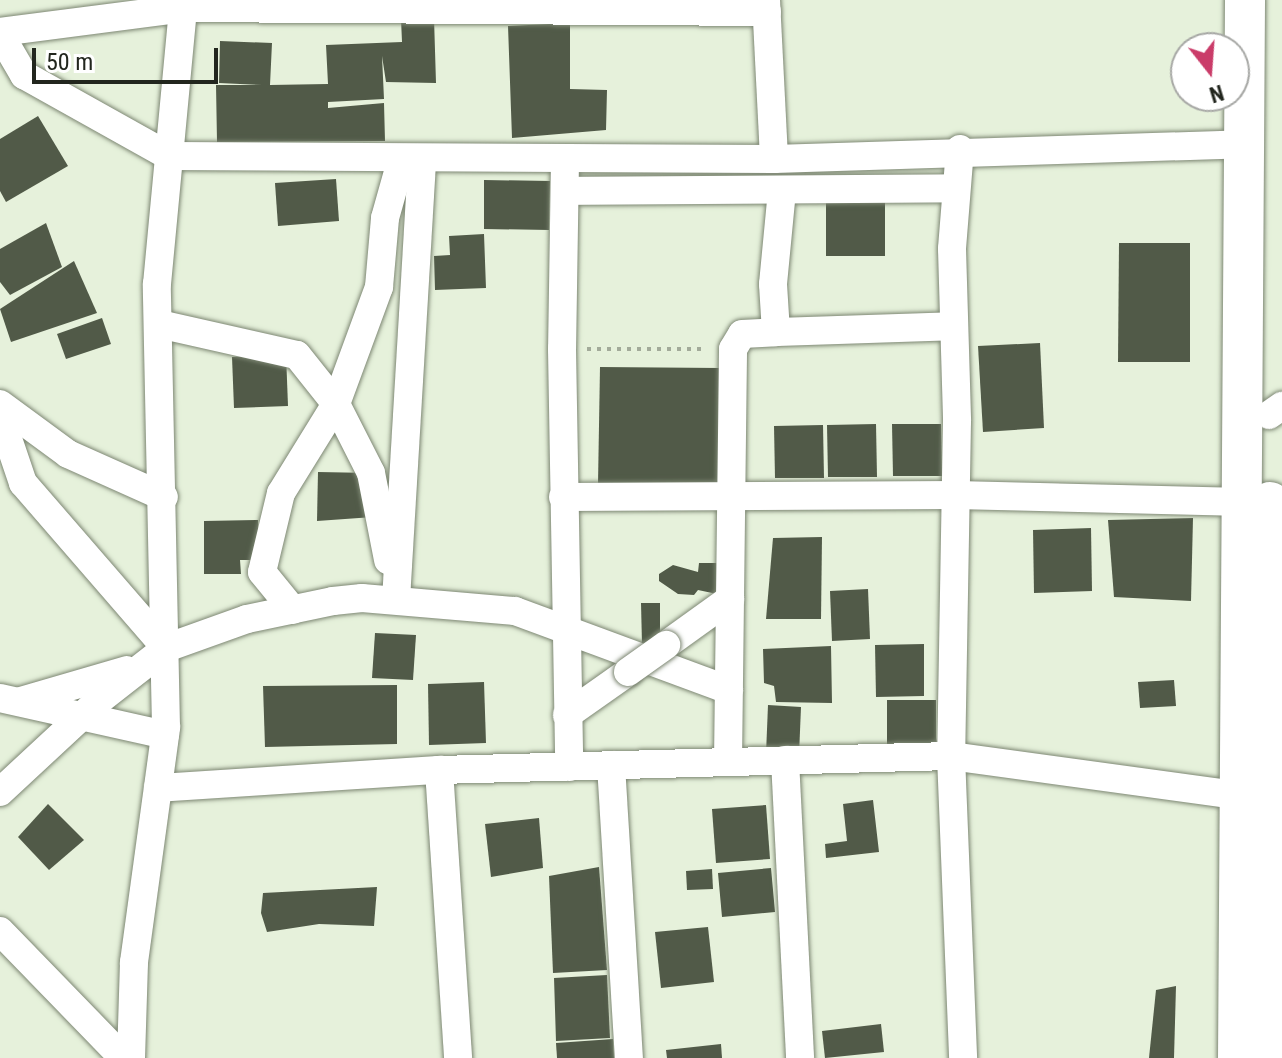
<!DOCTYPE html>
<html>
<head>
<meta charset="utf-8">
<style>
	body { margin:0 }
	#map { position:relative; width:1282px; height:1058px; overflow:hidden; background:#e6f1db; font-family:"Roboto Condensed",sans-serif }
	div>[style] { position:absolute }
	[style*='--x'] { left:calc(var(--x)*1px); top:calc(var(--y)*1px); width:calc(var(--w)*1px); rotate:calc(var(--a)*1deg) }
	.building>* { inset:0; background:#515a48 }
	.path>* { height:4px; margin-top:-2px; transform-origin:0; background:repeating-linear-gradient(90deg,#a2aa99 0 4px,transparent 0 10px) }
	.roads { filter:drop-shadow(0 0 2px #7d8773) drop-shadow(0 0 2px #7d8773) }
	.street>* { height:28px; margin:-14px; padding:0 14px; transform-origin:14px; border-radius:14px; background:#fff }
	.secondary>* { height:40px; margin:-20px; padding:0 20px; transform-origin:20px; border-radius:20px; background:#fff }
	.bridges { filter:drop-shadow(0 0 2px #7d8773) drop-shadow(0 0 2px #7d8773) }
	.street-bridge>* { height:28px; margin:-14px; padding:0 14px; transform-origin:14px; border-radius:14px; background:#fff }
	span { translate:-50% -50%; white-space:nowrap; text-align:center; line-height:1.15; -webkit-text-stroke:8px #fff; paint-order:stroke }
	.north { position:absolute; left:1170px; top:32px; width:80px; height:80px; box-sizing:border-box; background:#fff; border:2px solid #a7a8a5; border-radius:50%; rotate:163deg; font-size:22px; font-weight:700; line-height:32px; text-align:center; color:#22261e }
	.north::after { content:''; display:block; margin:auto; width:28px; height:36px; background:#ca3c69; clip-path:polygon(50% 0,100% 100%,50% 72%,0 100%) }
	.scale { position:absolute; left:32px; top:48px; width:186px; height:36px; box-sizing:border-box; border:4px solid #22261e; border-top:0; padding-left:10px; font-size:24px; line-height:28px; white-space:nowrap; color:#22261e; -webkit-text-stroke:6px #fff; paint-order:stroke }
</style>
</head>
<body>
<div id="map">
	<div class="building">
		<div style="clip-path:polygon(434px 18px,436px 83px,386px 82px,382px 56px,384px 99px,328px 102px,328px 108px,384px 103px,385px 141px,217px 142px,216px 85px,262px 85px,219px 83px,220px 41px,272px 43px,270px 85px,328px 84px,326px 45px,402px 42px,401px 19px)"></div>
		<div style="clip-path:polygon(570px 23px,570px 89px,607px 90px,606px 130px,512px 138px,508px 26px)"></div>
		<div style="clip-path:polygon(38px 116px,68px 166px,6px 202px,0 191px,0 139px)"></div>
		<div style="clip-path:polygon(336px 179px,339px 221px,278px 226px,275px 183px)"></div>
		<div style="clip-path:polygon(484px 180px,550px 181px,549px 230px,484px 229px)"></div>
		<div style="clip-path:polygon(826px 194px,885px 195px,885px 256px,826px 256px)"></div>
		<div style="clip-path:polygon(46px 223px,62px 267px,10px 295px,0 282px,0 249px)"></div>
		<div style="clip-path:polygon(484px 234px,486px 288px,435px 290px,434px 256px,450px 255px,449px 236px)"></div>
		<div style="clip-path:polygon(1119px 243px,1190px 243px,1190px 362px,1118px 362px)"></div>
		<div style="clip-path:polygon(74px 261px,97px 313px,11px 342px,0 309px)"></div>
		<div style="clip-path:polygon(102px 318px,111px 344px,66px 359px,57px 334px)"></div>
		<div style="clip-path:polygon(1040px 343px,1044px 428px,983px 432px,978px 346px)"></div>
		<div style="clip-path:polygon(286px 354px,288px 406px,234px 408px,232px 357px)"></div>
		<div style="clip-path:polygon(600px 367px,720px 368px,718px 485px,598px 484px)"></div>
		<div style="clip-path:polygon(876px 424px,877px 477px,828px 477px,827px 425px)"></div>
		<div style="clip-path:polygon(892px 424px,941px 424px,942px 476px,893px 476px)"></div>
		<div style="clip-path:polygon(823px 425px,824px 478px,775px 478px,774px 426px)"></div>
		<div style="clip-path:polygon(318px 472px,371px 473px,373px 517px,317px 521px)"></div>
		<div style="clip-path:polygon(1193px 518px,1191px 601px,1114px 597px,1108px 520px)"></div>
		<div style="clip-path:polygon(258px 520px,258px 560px,240px 560px,241px 574px,204px 574px,204px 521px)"></div>
		<div style="clip-path:polygon(1091px 528px,1092px 591px,1034px 593px,1033px 530px)"></div>
		<div style="clip-path:polygon(822px 537px,821px 619px,766px 619px,773px 538px)"></div>
		<div style="clip-path:polygon(699px 563px,718px 563px,717px 594px,698px 590px,694px 595px,678px 594px,659px 581px,659px 574px,673px 565px,698px 572px)"></div>
		<div style="clip-path:polygon(868px 589px,870px 639px,832px 641px,830px 591px)"></div>
		<div style="clip-path:polygon(641px 603px,660px 603px,660px 643px,642px 644px)"></div>
		<div style="clip-path:polygon(375px 633px,416px 635px,413px 680px,372px 678px)"></div>
		<div style="clip-path:polygon(924px 644px,924px 696px,876px 697px,875px 645px)"></div>
		<div style="clip-path:polygon(831px 646px,832px 703px,776px 702px,774px 686px,764px 683px,763px 649px)"></div>
		<div style="clip-path:polygon(1174px 680px,1176px 706px,1140px 708px,1138px 682px)"></div>
		<div style="clip-path:polygon(484px 682px,486px 743px,429px 745px,428px 684px)"></div>
		<div style="clip-path:polygon(397px 685px,397px 744px,265px 747px,263px 686px)"></div>
		<div style="clip-path:polygon(887px 700px,936px 700px,936px 752px,887px 752px)"></div>
		<div style="clip-path:polygon(768px 705px,801px 707px,799px 755px,766px 754px)"></div>
		<div style="clip-path:polygon(873px 800px,879px 852px,826px 858px,825px 844px,847px 841px,843px 804px)"></div>
		<div style="clip-path:polygon(48px 804px,84px 840px,49px 870px,18px 837px)"></div>
		<div style="clip-path:polygon(766px 805px,770px 859px,716px 863px,712px 809px)"></div>
		<div style="clip-path:polygon(539px 818px,543px 868px,491px 877px,485px 824px)"></div>
		<div style="clip-path:polygon(599px 867px,607px 970px,553px 973px,549px 876px)"></div>
		<div style="clip-path:polygon(771px 868px,775px 912px,722px 917px,718px 873px)"></div>
		<div style="clip-path:polygon(712px 869px,713px 889px,687px 890px,686px 871px)"></div>
		<div style="clip-path:polygon(377px 887px,374px 926px,319px 924px,267px 932px,261px 913px,263px 893px)"></div>
		<div style="clip-path:polygon(708px 927px,714px 982px,661px 988px,655px 932px)"></div>
		<div style="clip-path:polygon(607px 975px,610px 1038px,556px 1041px,554px 978px)"></div>
		<div style="clip-path:polygon(1176px 986px,1174px 1058px,1149px 1058px,1156px 990px)"></div>
		<div style="clip-path:polygon(881px 1024px,884px 1052px,825px 1058px,822px 1031px)"></div>
		<div style="clip-path:polygon(613px 1039px,614px 1058px,557px 1058px,556px 1043px)"></div>
		<div style="clip-path:polygon(721px 1044px,722px 1058px,667px 1058px,666px 1050px)"></div>
	</div>
	<div class="path">
		<div style="--x:587;--y:349;--w:119;--a:0"></div>
	</div>
	<div class="roads">
		<div class="street">
			<div style="--x:766;--y:0;--w:159;--a:87.1"></div>
			<div style="--x:0;--y:32;--w:186;--a:-7.4"></div>
			<div style="--x:184;--y:8;--w:583;--a:0.39"></div>
			<div style="--x:0;--y:34;--w:48;--a:59.7"></div>
			<div style="--x:24;--y:75;--w:166;--a:29.2"></div>
			<div style="--x:169;--y:156;--w:605;--a:0.28"></div>
			<div style="--x:774;--y:159;--w:470;--a:-1.8"></div>
			<div style="--x:960;--y:149;--w:100;--a:94.6"></div>
			<div style="--x:952;--y:249;--w:172;--a:88.3"></div>
			<div style="--x:957;--y:421;--w:335;--a:91"></div>
			<div style="--x:951;--y:756;--w:302;--a:87.7"></div>
			<div style="--x:565;--y:161;--w:188;--a:90.9"></div>
			<div style="--x:562;--y:349;--w:418;--a:89"></div>
			<div style="--x:565;--y:191;--w:390;--a:-0.4"></div>
			<div style="--x:159;--y:324;--w:141;--a:12.7"></div>
			<div style="--x:297;--y:355;--w:63;--a:51.5"></div>
			<div style="--x:336;--y:404;--w:77;--a:63.1"></div>
			<div style="--x:371;--y:473;--w:89;--a:78.9"></div>
			<div style="--x:776;--y:332;--w:177;--a:-1.9"></div>
			<div style="--x:0;--y:404;--w:84;--a:36.3"></div>
			<div style="--x:68;--y:454;--w:105;--a:24.1"></div>
			<div style="--x:0;--y:415;--w:72;--a:71.3"></div>
			<div style="--x:23;--y:483;--w:218;--a:49.1"></div>
			<div style="--x:1269;--y:415;--w:16;--a:-35"></div>
			<div style="--x:563;--y:497;--w:393;--a:-0.3"></div>
			<div style="--x:956;--y:495;--w:288;--a:1.4"></div>
			<div style="--x:396;--y:600;--w:440;--a:-86.6"></div>
			<div style="--x:293;--y:610;--w:49;--a:-129.2"></div>
			<div style="--x:262;--y:572;--w:81;--a:-76.5"></div>
			<div style="--x:281;--y:493;--w:105;--a:-58.3"></div>
			<div style="--x:336;--y:404;--w:125;--a:-69.8"></div>
			<div style="--x:379;--y:287;--w:69;--a:-85"></div>
			<div style="--x:385;--y:218;--w:59;--a:-74.3"></div>
			<div style="--x:666;--y:645;--w:79;--a:-35.7"></div>
			<div style="--x:0;--y:698;--w:169;--a:12.6"></div>
			<div style="--x:21;--y:701;--w:110;--a:-16.3"></div>
			<div style="--x:567;--y:715;--w:75;--a:-35.2"></div>
			<div style="--x:785;--y:760;--w:298;--a:87.1"></div>
			<div style="--x:728;--y:762;--w:413;--a:-89.3"></div>
			<div style="--x:733;--y:349;--w:17;--a:-59"></div>
			<div style="--x:742;--y:334;--w:34;--a:-3"></div>
			<div style="--x:776;--y:332;--w:48;--a:-93.6"></div>
			<div style="--x:773;--y:284;--w:94;--a:-84.5"></div>
			<div style="--x:611;--y:765;--w:294;--a:86.5"></div>
			<div style="--x:439;--y:770;--w:289;--a:86.2"></div>
			<div style="--x:158;--y:788;--w:282;--a:-3.7"></div>
			<div style="--x:439;--y:770;--w:512;--a:-1.57"></div>
			<div style="--x:951;--y:756;--w:289;--a:7.8"></div>
			<div style="--x:0;--y:792;--w:132;--a:-42.9"></div>
			<div style="--x:97;--y:702;--w:88;--a:-38"></div>
			<div style="--x:166;--y:648;--w:86;--a:-19.7"></div>
			<div style="--x:247;--y:619;--w:88;--a:-11.8"></div>
			<div style="--x:333;--y:601;--w:29;--a:-6"></div>
			<div style="--x:362;--y:598;--w:154;--a:4.9"></div>
			<div style="--x:515;--y:611;--w:228;--a:20.3"></div>
			<div style="--x:0;--y:931;--w:177;--a:45.9"></div>
			<div style="--x:131;--y:1058;--w:96;--a:-88.2"></div>
			<div style="--x:134;--y:962;--w:237;--a:-82.2"></div>
			<div style="--x:166;--y:727;--w:443;--a:-91.2"></div>
			<div style="--x:157;--y:284;--w:285;--a:-84.6"></div>
		</div>
		<div class="secondary">
			<div style="--x:1238;--y:1058;--w:1058;--a:-89.62"></div>
			<div style="--x:1268;--y:1058;--w:556;--a:-89.79"></div>
		</div>
	</div>
	<div class="bridges">
		<div class="street-bridge">
			<div style="--x:628;--y:672;--w:47;--a:-35.4"></div>
		</div>
	</div>
	<div class="north">N</div>
	<div class="scale">50 m</div>
</div>
</body>
</html>
